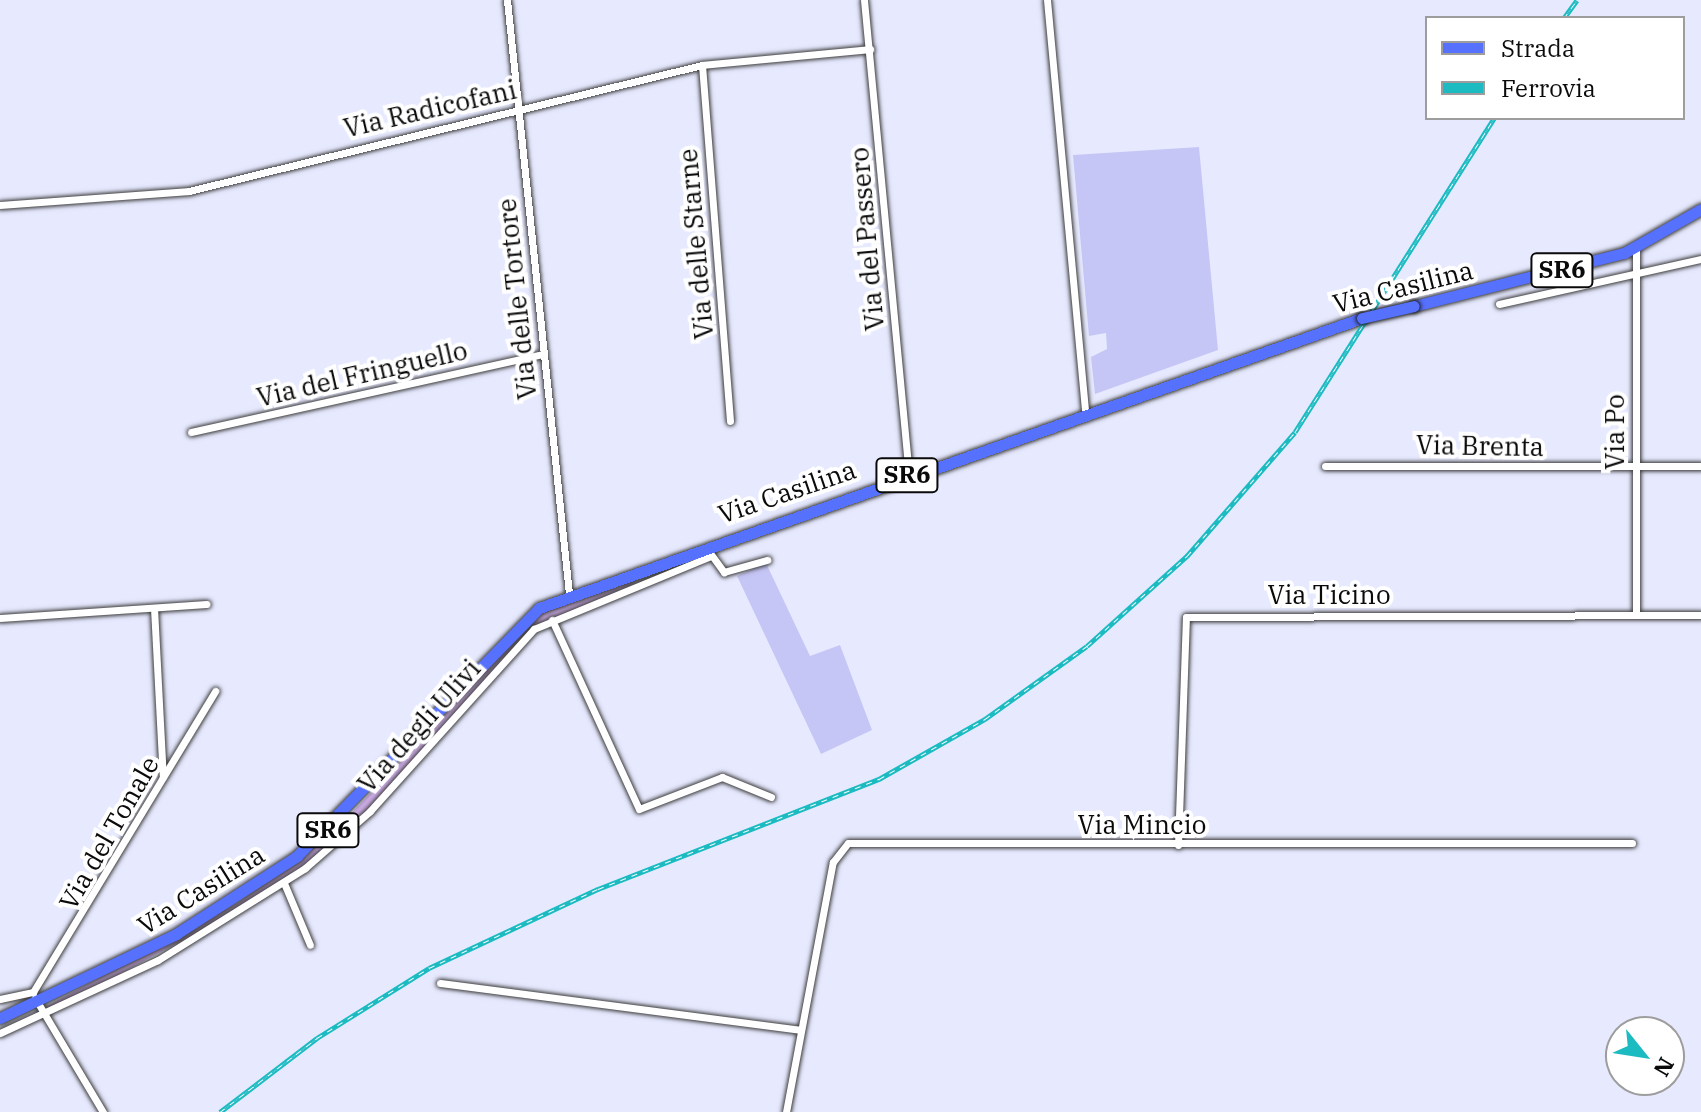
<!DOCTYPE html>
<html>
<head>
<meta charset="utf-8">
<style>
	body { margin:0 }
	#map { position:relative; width:1701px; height:1112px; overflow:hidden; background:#e7eaff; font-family:"IBM Plex Serif",serif }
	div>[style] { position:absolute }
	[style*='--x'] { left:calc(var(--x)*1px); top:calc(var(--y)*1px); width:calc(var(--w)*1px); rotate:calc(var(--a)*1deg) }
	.farmland>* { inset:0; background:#c6c6f6 }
	.green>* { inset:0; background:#d1afeb }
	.roads { filter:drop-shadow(0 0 2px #3d3d3d) drop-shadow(0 0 2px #3d3d3d) }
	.street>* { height:7px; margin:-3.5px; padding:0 3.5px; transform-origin:3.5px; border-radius:3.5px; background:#fff }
	.primary>* { height:11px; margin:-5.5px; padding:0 5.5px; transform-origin:5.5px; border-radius:5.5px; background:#5771ff }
	.rail>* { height:5px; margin-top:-2.5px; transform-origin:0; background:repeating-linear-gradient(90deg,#fff 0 6px,#1bbbc1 0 12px); box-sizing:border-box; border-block:2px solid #1bbbc1 }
	.bridges { filter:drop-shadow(0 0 2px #1b1b1b) drop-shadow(0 0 2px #1b1b1b) }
	.primary-bridge>* { height:11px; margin:-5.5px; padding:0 5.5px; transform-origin:5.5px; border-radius:5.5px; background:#5771ff }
	span { translate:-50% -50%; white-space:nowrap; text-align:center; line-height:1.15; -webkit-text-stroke:8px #fff; paint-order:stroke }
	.shield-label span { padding:2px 6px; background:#fff; border:2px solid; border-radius:6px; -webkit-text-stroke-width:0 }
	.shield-label { font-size:24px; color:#0a0a0a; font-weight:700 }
	.street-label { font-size:26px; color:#0a0a0a }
	.legend { position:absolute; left:1425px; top:16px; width:260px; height:104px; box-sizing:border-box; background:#fff; border:2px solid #9d9d9d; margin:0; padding:10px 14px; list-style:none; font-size:24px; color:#0a0a0a }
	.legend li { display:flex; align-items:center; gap:16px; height:40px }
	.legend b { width:40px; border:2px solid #9d9d9d }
	.north { position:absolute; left:1605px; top:1016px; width:80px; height:80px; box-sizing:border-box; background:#fff; border:2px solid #9d9d9d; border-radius:50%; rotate:120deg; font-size:22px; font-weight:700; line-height:32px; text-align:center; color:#0a0a0a }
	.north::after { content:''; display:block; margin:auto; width:28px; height:36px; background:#1bbbc1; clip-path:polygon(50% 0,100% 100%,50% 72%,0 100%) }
</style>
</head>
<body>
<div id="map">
	<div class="farmland">
		<div style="clip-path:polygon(1199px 147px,1218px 350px,1095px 394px,1091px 357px,1107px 349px,1106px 333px,1089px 336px,1073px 155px)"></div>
		<div style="clip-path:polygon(766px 563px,810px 656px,840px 645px,872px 730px,821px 754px,737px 576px)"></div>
	</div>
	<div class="green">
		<div style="clip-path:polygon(645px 570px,632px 585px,533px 628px,347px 832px,260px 898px,48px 1013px,45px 1007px,238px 903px,334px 832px,541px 612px)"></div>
	</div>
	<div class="roads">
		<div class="street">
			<div style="--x:507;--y:0;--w:597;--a:84.04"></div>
			<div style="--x:864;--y:0;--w:476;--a:84.6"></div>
			<div style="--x:1047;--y:0;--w:415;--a:84.7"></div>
			<div style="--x:702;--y:65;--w:357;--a:85.5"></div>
			<div style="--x:0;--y:205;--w:190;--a:-4.2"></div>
			<div style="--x:189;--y:191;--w:528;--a:-13.8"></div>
			<div style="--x:702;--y:65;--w:169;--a:-5.4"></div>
			<div style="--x:1499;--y:304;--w:207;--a:-12.6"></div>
			<div style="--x:191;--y:432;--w:361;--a:-12.5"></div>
			<div style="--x:1325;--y:466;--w:376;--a:0"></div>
			<div style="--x:710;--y:553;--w:24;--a:54"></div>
			<div style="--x:724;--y:572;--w:45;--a:-15.6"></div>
			<div style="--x:154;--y:608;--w:169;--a:87"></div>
			<div style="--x:1636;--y:615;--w:366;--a:-90"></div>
			<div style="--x:0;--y:618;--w:207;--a:-3.9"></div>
			<div style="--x:552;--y:620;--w:208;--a:65.3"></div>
			<div style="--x:639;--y:809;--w:89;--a:-21.1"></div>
			<div style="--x:722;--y:777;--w:53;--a:22.2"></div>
			<div style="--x:1178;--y:845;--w:228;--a:-88"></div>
			<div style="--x:1186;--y:617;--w:515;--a:-0.22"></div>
			<div style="--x:284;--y:883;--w:67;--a:67.2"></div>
			<div style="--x:440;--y:983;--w:363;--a:7.4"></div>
			<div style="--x:33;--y:992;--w:352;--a:-58.8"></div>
			<div style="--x:35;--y:998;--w:133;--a:59.2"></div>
			<div style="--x:0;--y:999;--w:34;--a:-12"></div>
			<div style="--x:0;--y:1033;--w:174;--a:-24.8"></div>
			<div style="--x:158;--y:960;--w:173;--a:-32"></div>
			<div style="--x:305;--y:868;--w:86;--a:-41.2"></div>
			<div style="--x:370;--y:811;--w:245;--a:-48"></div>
			<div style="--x:534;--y:629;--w:191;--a:-22.4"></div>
			<div style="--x:786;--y:1112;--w:254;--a:-79.4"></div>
			<div style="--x:833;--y:862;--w:24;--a:-52"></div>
			<div style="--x:848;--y:843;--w:784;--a:0"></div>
		</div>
		<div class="primary">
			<div style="--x:1414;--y:306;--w:217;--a:-14.2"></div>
			<div style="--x:1624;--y:253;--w:89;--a:-29.7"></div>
			<div style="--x:0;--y:1018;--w:195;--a:-25.5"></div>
			<div style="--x:176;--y:934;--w:144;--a:-32.8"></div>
			<div style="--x:297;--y:856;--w:347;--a:-45.7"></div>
			<div style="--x:539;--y:608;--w:873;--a:-19.41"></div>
		</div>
	</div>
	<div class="rail">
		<div style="--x:1564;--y:18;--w:22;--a:-54"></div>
		<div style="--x:220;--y:1112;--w:122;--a:-37.3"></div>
		<div style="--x:317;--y:1038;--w:132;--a:-32"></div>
		<div style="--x:429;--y:968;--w:187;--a:-25.1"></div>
		<div style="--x:598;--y:889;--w:302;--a:-21.4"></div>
		<div style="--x:879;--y:779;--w:122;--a:-29.5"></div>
		<div style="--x:985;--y:719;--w:125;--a:-35.6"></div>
		<div style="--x:1087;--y:646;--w:135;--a:-42"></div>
		<div style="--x:1187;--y:556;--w:164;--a:-48.9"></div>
		<div style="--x:1295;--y:432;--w:372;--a:-57.6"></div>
	</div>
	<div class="bridges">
		<div class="primary-bridge">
			<div style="--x:1362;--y:318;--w:53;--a:-13"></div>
		</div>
	</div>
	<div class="shield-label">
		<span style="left:1562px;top:270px">SR6</span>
		<span style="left:907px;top:475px">SR6</span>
		<span style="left:328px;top:830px">SR6</span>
	</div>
	<div class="street-label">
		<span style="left:430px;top:109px;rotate:-13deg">Via Radicofani</span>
		<span style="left:867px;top:239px;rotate:-95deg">Via del Passero</span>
		<span style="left:696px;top:244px;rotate:-95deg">Via delle Starne</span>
		<span style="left:1403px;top:287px;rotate:-14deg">Via Casilina</span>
		<span style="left:517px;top:299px;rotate:-96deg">Via delle Tortore</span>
		<span style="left:362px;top:374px;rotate:-13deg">Via del Fringuello</span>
		<span style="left:1615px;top:432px;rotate:-90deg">Via Po</span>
		<span style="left:1480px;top:446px;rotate:1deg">Via Brenta</span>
		<span style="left:787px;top:492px;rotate:-19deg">Via Casilina</span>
		<span style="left:1329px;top:595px">Via Ticino</span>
		<span style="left:419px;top:726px;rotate:-48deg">Via degli Ulivi</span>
		<span style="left:1142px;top:825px">Via Mincio</span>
		<span style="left:109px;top:833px;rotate:-60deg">Via del Tonale</span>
		<span style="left:201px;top:890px;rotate:-32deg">Via Casilina</span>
	</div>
	<ul class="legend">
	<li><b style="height:10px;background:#5771ff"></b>Strada</li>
	<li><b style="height:10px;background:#1bbbc1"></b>Ferrovia</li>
	</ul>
	<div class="north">N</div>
</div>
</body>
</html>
